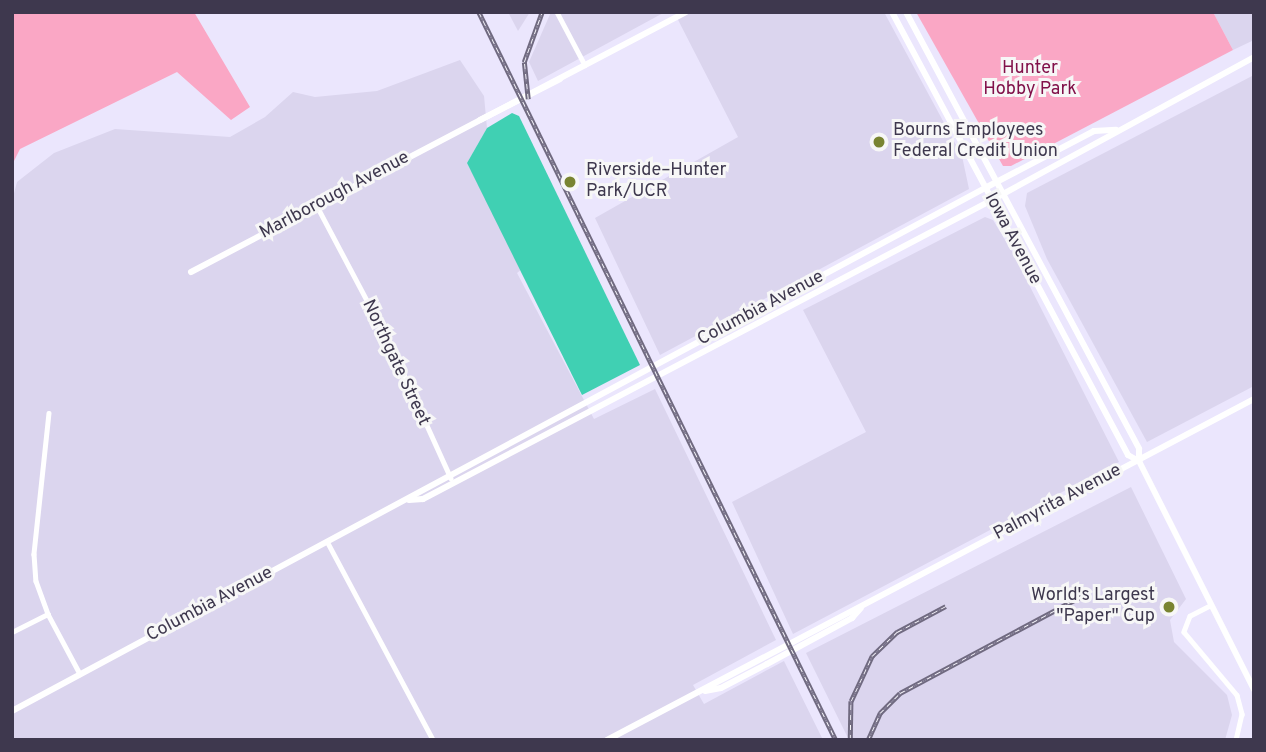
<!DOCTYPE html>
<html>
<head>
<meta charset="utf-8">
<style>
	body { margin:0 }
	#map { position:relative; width:1266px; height:752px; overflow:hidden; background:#ebe6fd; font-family:Overpass,sans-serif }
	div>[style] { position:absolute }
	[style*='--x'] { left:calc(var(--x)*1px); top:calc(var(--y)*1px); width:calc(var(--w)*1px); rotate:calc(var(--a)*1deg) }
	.built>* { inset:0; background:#dbd5ee }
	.green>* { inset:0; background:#faa7c5 }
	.water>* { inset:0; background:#40d0b3 }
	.street>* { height:4.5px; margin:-2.25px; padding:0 2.25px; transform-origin:2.25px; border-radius:2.25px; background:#fff }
	.secondary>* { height:6px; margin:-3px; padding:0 3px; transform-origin:3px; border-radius:3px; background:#fff }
	.primary>* { height:6px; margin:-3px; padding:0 3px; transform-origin:3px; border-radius:3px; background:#fff }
	.rail>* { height:4.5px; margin-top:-2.25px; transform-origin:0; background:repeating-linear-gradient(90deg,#f7f7f7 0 5px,#706a80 0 10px); box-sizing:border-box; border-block:2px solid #706a80 }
	.dots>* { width:19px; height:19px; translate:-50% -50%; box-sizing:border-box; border:4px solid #f7f7f7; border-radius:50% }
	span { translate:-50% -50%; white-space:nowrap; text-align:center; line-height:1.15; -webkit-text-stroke:6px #f7f7f7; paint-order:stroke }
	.park-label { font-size:18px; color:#81114a }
	.poi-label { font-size:18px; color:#3e384e }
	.left { translate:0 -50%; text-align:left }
	.right { translate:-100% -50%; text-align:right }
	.street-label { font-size:18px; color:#3e384e }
	.frame { position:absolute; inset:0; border:14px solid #3e384e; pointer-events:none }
</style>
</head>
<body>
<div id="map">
	<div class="built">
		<div style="clip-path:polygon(508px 12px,530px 12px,518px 31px)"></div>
		<div style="clip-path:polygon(551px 12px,665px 12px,538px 81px,529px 62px)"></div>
		<div style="clip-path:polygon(674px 12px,884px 12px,962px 156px,969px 189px,660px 355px,595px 218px,738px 137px)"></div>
		<div style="clip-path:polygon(1213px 12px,1254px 12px,1254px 40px,1233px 50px)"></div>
		<div style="clip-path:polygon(460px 60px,484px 96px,487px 128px,467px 163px,522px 269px,517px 273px,594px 419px,655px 389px,776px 640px,693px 685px,704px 704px,784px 661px,823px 740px,12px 740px,12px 201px,17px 182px,54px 153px,115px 129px,230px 137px,265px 117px,293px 92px,315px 97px,377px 91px)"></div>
		<div style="clip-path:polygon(1254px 75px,1254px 386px,1147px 442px,1047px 259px,1025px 206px,1027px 193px)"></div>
		<div style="clip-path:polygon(985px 217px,993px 220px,1013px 253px,1119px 462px,793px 634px,732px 502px,866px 432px,803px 310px)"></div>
		<div style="clip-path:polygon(1131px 487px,1186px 599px,1170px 620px,1174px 642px,1227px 695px,1232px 715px,1225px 740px,849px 740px,806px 653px)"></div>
	</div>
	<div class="green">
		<div style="clip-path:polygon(12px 12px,194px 12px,250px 107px,231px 120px,177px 72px,20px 149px,12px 165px)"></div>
		<div style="clip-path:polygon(916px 12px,1213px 12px,1233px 50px,1011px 166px,1003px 166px)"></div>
	</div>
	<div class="water">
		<div style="clip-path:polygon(512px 113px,519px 116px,640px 365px,582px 395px,467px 163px,487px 128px)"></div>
	</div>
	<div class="street">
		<div style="--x:557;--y:12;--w:60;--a:62.2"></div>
		<div style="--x:317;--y:206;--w:158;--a:62.1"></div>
		<div style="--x:391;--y:346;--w:145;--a:65.6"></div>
		<div style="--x:49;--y:413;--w:142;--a:96.1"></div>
		<div style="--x:34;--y:554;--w:27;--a:86"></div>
		<div style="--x:36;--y:581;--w:35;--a:70"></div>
		<div style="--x:48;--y:614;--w:68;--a:61.9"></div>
		<div style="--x:328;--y:543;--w:223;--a:61.9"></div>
		<div style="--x:1210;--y:606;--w:22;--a:153"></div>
		<div style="--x:1190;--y:616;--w:17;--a:111"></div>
		<div style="--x:1184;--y:632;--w:82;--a:49.9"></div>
		<div style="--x:1237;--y:695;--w:20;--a:75"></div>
		<div style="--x:1242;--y:714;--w:27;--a:103"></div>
		<div style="--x:12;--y:632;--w:40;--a:-26.6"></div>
	</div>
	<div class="secondary">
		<div style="--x:480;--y:120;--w:90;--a:-27.1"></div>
		<div style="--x:191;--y:272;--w:559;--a:-27.71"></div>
		<div style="--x:409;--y:500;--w:14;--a:-4"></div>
		<div style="--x:423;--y:499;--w:643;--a:-27.72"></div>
		<div style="--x:705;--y:691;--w:16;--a:-11"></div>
		<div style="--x:721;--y:688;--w:52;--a:-27.6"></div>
		<div style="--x:767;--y:664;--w:97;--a:-28.4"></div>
		<div style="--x:852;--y:618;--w:13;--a:-48"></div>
		<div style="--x:12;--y:711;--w:1105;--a:-28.26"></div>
		<div style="--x:607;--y:740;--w:731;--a:-27.79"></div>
	</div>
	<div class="primary">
		<div style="--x:892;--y:12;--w:502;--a:61.95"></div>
		<div style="--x:1128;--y:455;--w:13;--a:29"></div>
		<div style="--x:906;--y:12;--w:495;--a:61.9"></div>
		<div style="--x:1139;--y:449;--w:12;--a:90"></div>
		<div style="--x:1139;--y:461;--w:256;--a:63.3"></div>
		<div style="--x:985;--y:188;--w:123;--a:-27.6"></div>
		<div style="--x:1094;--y:131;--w:22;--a:-3"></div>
		<div style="--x:992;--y:200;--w:298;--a:-28.6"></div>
	</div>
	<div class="rail">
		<div style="--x:479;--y:12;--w:811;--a:63.88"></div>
		<div style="--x:528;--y:99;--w:37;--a:-96"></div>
		<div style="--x:524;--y:62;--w:53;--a:-70.2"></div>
		<div style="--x:850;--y:740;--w:39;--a:-89"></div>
		<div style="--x:851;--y:701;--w:50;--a:-65"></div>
		<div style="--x:872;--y:656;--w:35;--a:-44"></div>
		<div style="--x:897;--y:632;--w:55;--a:-28"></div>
		<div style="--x:868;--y:740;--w:30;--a:-66"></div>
		<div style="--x:880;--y:713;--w:28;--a:-45"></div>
		<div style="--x:900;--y:693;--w:214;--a:-28.1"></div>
	</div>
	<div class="dots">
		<div style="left:879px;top:142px;background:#798431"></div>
		<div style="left:570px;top:182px;background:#798431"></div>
		<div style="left:1169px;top:607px;background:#798431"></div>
	</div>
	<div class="park-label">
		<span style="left:1030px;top:80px">Hunter<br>Hobby Park</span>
	</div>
	<div class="poi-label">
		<span class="left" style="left:893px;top:142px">Bourns Employees<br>Federal Credit Union</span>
		<span class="left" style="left:586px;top:182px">Riverside–Hunter<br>Park/UCR</span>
		<span class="right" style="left:1155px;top:607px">World's Largest<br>"Paper" Cup</span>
	</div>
	<div class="street-label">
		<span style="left:335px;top:196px;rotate:-28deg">Marlborough Avenue</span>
		<span style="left:1012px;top:239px;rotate:62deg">Iowa Avenue</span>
		<span style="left:761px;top:309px;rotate:-28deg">Columbia Avenue</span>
		<span style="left:395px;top:363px;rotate:65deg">Northgate Street</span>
		<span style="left:1058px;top:503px;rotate:-28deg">Palmyrita Avenue</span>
		<span style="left:210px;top:605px;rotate:-28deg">Columbia Avenue</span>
	</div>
	<div class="frame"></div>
</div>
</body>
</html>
